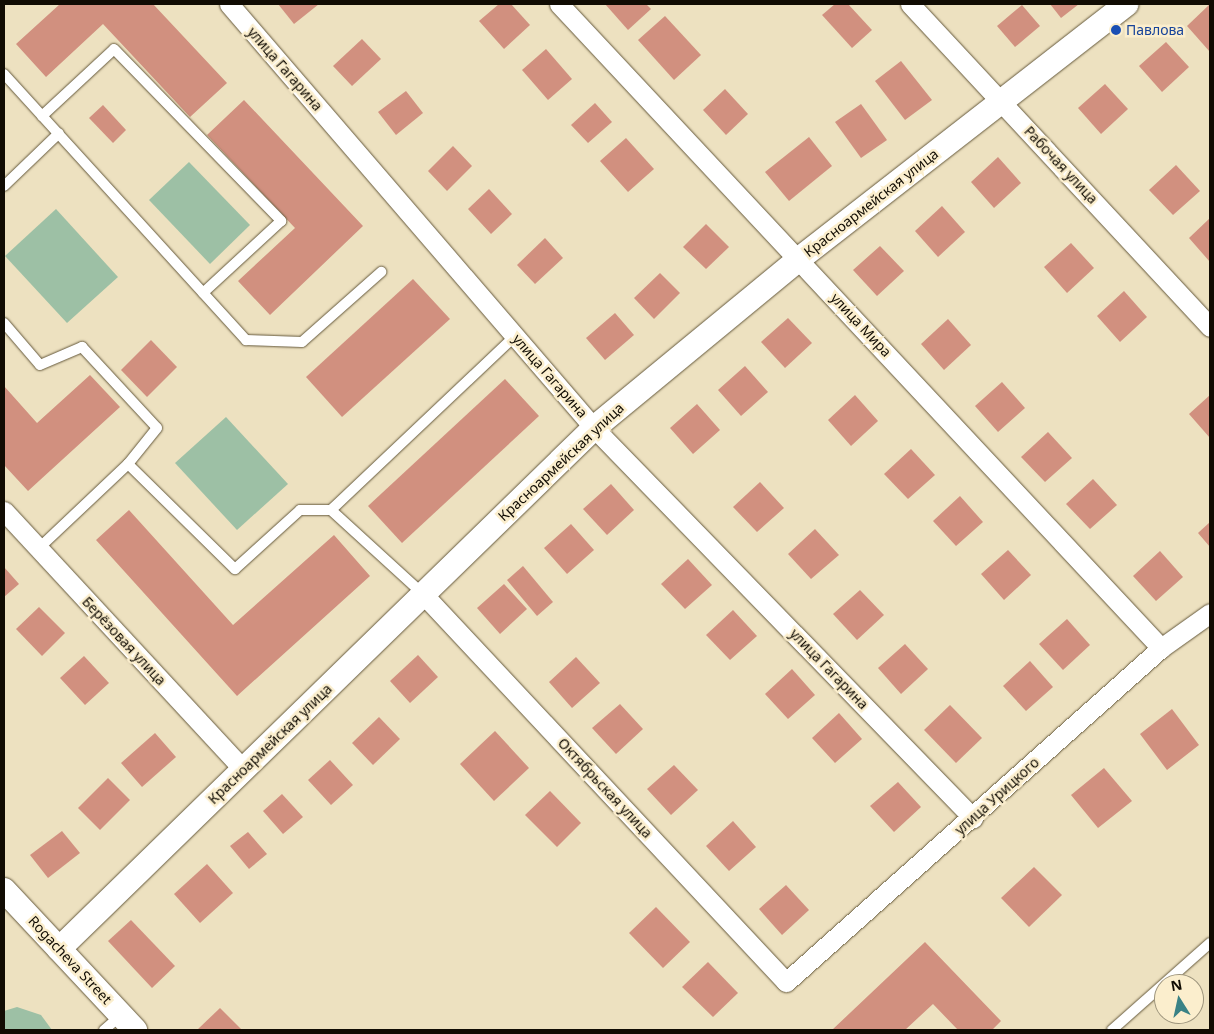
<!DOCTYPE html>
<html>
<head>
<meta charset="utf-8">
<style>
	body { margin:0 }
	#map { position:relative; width:1214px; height:1034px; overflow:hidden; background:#ede1c0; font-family:"Noto Sans",sans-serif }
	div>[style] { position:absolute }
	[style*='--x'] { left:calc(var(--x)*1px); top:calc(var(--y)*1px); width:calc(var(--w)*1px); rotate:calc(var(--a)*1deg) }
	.green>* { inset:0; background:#9dc0a5 }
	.building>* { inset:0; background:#d1907f }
	.roads { filter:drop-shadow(0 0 1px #65593c) drop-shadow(0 0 1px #65593c) }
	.service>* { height:10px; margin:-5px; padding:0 5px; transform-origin:5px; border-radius:5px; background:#fff }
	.minor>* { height:19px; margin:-9.5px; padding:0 9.5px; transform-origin:9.5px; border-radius:9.5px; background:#fff }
	.tertiary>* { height:24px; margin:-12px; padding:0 12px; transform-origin:12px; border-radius:12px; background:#fff }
	.dots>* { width:14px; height:14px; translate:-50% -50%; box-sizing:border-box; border:2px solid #fbeecd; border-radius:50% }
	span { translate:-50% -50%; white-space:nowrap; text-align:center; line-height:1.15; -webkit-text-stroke:5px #fbeecd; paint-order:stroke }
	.transit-label { font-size:14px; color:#164399 }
	.left { translate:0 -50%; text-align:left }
	.street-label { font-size:14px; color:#110c03 }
	.frame { position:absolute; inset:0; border:5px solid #110c03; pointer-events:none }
	.north { position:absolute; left:1154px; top:974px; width:50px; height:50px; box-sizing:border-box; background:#fbeecd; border:1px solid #9d947c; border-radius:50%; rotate:350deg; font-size:14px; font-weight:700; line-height:20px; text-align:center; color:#110c03 }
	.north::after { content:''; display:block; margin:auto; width:18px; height:22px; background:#3a8285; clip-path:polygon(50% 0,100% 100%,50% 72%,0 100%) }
</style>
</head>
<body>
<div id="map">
	<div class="green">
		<div style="clip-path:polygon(189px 162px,250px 225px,210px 264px,149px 200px)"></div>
		<div style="clip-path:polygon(56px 209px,118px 277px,67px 323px,5px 256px)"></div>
		<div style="clip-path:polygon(226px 417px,288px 484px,237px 530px,175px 463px)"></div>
		<div style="clip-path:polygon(17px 1007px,41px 1015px,52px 1030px,4px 1030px,4px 1011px)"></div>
	</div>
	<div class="building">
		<div style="clip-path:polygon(60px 4px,153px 4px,227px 83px,190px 117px,103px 24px,46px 77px,16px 44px)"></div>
		<div style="clip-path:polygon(278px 4px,319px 4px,294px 24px)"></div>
		<div style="clip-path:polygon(499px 4px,511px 4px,530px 25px,504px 49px,479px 21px)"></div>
		<div style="clip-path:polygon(605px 4px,646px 4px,651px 9px,628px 30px)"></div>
		<div style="clip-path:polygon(835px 4px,848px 4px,872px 30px,852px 48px,822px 15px)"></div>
		<div style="clip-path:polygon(1050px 4px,1079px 4px,1061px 18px)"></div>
		<div style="clip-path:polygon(1210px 4px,1210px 52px,1187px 26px)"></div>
		<div style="clip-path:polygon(1022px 5px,1040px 26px,1015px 47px,997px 26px)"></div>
		<div style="clip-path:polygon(665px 16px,701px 55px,674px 80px,638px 40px)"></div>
		<div style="clip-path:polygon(362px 39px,381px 59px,352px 86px,333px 66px)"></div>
		<div style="clip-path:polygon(1166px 42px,1189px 67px,1162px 92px,1139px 66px)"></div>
		<div style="clip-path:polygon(546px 49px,572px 79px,548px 100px,522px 70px)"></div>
		<div style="clip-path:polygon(901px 61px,932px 100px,905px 120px,875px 81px)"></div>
		<div style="clip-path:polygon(1105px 84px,1128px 109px,1101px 134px,1078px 108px)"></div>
		<div style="clip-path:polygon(725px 89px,748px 114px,726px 135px,703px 110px)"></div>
		<div style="clip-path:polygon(406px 91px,423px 113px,396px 135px,378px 112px)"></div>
		<div style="clip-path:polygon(244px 100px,363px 226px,270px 315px,238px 281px,295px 228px,207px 135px)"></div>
		<div style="clip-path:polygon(595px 103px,612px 122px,588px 143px,571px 125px)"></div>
		<div style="clip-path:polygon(861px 104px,887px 140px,861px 158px,835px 122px)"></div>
		<div style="clip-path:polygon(103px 105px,126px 130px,113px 143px,89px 118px)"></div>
		<div style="clip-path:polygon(809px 137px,832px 166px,789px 201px,765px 172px)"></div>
		<div style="clip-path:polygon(626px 138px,654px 169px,628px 192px,600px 161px)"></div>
		<div style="clip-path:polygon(453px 146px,472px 166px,447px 191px,428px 171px)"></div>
		<div style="clip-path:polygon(998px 157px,1021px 183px,994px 208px,971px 182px)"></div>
		<div style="clip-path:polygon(1176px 165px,1200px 191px,1173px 215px,1149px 190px)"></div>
		<div style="clip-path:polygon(489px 189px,512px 214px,491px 234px,468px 209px)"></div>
		<div style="clip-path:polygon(942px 206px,965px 232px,938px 257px,915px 231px)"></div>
		<div style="clip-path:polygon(1210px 218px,1210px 262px,1189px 238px)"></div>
		<div style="clip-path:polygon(706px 224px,729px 247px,706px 269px,683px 247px)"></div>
		<div style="clip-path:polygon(545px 238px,563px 258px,535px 284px,517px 265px)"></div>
		<div style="clip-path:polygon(1071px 243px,1094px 268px,1067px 293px,1044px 267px)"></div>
		<div style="clip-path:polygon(880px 246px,904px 271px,877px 296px,853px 270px)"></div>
		<div style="clip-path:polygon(660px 273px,680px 293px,654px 319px,634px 298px)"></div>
		<div style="clip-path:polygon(413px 279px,450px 319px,342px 417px,306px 377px)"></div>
		<div style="clip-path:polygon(1124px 291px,1147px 317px,1120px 342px,1097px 316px)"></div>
		<div style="clip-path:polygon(615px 313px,634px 335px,605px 360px,586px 338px)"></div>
		<div style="clip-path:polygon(788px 318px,812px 343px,785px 368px,761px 342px)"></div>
		<div style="clip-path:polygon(948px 319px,971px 345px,944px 370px,921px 344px)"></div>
		<div style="clip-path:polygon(151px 340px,177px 367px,147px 397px,121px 370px)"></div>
		<div style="clip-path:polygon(745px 366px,768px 392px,741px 416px,718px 390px)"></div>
		<div style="clip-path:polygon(90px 375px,120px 407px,28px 491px,4px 465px,4px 386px,37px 423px)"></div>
		<div style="clip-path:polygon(505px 379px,539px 416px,402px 543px,368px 506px)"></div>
		<div style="clip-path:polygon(1002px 382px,1025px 408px,998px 432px,975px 406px)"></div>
		<div style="clip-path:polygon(855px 395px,878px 421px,851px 446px,828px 420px)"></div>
		<div style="clip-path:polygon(1210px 395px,1210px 438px,1189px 414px)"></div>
		<div style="clip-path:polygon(697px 404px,720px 430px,693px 454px,670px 428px)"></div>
		<div style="clip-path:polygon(1048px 432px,1072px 458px,1045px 482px,1021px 457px)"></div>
		<div style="clip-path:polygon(911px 449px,935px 475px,908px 499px,884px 474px)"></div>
		<div style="clip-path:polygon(1093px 479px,1117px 505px,1090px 529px,1066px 504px)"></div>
		<div style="clip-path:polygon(760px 482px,784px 508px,757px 532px,733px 507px)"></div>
		<div style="clip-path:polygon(611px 484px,634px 510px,607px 535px,583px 509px)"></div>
		<div style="clip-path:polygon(960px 496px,983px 522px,956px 546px,933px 521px)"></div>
		<div style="clip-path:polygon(129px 510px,233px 625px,334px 535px,370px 576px,237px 696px,96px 540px)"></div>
		<div style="clip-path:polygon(1210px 522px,1210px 547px,1198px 533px)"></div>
		<div style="clip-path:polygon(571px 524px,594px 550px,567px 574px,544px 548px)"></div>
		<div style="clip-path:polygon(815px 529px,839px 555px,811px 579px,788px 554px)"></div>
		<div style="clip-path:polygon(1008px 550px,1031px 575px,1004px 600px,981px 574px)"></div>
		<div style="clip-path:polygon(1160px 551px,1183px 577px,1156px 601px,1133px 576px)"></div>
		<div style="clip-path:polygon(688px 559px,712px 585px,685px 609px,661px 584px)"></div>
		<div style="clip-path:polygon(523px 566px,553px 602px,537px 616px,507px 580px)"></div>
		<div style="clip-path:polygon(4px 567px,19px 584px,4px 597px)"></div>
		<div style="clip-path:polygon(504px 584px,527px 609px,500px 634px,477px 608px)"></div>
		<div style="clip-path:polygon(860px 590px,884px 615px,857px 640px,833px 614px)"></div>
		<div style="clip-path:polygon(39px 607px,65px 633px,42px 656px,16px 629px)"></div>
		<div style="clip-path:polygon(733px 610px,757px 636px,730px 660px,706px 635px)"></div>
		<div style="clip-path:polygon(1067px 619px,1090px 645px,1063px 670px,1039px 644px)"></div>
		<div style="clip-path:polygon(905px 644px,928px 669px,901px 694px,878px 668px)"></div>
		<div style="clip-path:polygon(418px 655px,438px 677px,410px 703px,390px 681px)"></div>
		<div style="clip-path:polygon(84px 656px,109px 683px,85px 705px,60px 678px)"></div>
		<div style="clip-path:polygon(576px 657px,600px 683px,572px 708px,549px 682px)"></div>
		<div style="clip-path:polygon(1030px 661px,1053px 687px,1026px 711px,1003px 686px)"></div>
		<div style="clip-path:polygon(792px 669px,815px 695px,788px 719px,765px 694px)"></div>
		<div style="clip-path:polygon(620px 704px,643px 729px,616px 754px,592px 728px)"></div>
		<div style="clip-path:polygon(950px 705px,982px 738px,956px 763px,924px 730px)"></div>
		<div style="clip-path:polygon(1172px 709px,1199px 745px,1167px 770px,1140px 734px)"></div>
		<div style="clip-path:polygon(839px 713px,862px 739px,835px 763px,812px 738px)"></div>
		<div style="clip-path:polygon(379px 717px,400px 739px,373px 765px,352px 743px)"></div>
		<div style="clip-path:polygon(495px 731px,529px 768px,494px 801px,460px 764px)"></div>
		<div style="clip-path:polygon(155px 733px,176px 757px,142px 787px,121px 763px)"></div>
		<div style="clip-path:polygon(330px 760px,353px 785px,331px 805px,308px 780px)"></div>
		<div style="clip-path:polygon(674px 765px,698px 790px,671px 815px,647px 789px)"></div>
		<div style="clip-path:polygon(1104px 768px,1132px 801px,1098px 828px,1071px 795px)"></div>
		<div style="clip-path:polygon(108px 778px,130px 800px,100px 830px,78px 808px)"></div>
		<div style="clip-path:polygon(898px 782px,921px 807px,894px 832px,870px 806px)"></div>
		<div style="clip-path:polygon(550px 791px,581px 823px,557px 847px,525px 815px)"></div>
		<div style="clip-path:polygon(282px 794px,303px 817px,283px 834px,263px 811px)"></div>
		<div style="clip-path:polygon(733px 821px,756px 847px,729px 871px,706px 846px)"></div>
		<div style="clip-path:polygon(62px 831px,80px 853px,48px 878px,30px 855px)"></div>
		<div style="clip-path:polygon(248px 832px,267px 854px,249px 869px,230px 846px)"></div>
		<div style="clip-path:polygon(207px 864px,233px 893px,200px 923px,174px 894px)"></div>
		<div style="clip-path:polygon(1034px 867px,1062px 895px,1029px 927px,1001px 898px)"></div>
		<div style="clip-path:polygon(786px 885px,809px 910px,782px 935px,759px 909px)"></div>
		<div style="clip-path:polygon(656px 907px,690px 942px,663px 968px,629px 933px)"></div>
		<div style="clip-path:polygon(131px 920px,175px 966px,152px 988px,108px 941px)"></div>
		<div style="clip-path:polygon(925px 942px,1001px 1021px,992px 1030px,958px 1030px,933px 1004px,905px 1030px,832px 1030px)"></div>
		<div style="clip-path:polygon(708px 962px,738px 993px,713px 1017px,682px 987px)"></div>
		<div style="clip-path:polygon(220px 1008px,242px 1030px,197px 1030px)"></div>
	</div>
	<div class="roads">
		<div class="service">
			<div style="--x:4;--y:74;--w:360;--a:47.7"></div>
			<div style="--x:246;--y:340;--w:56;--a:2"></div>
			<div style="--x:302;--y:342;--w:106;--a:-41.5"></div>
			<div style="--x:42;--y:116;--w:98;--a:-42.9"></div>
			<div style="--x:114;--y:49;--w:240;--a:45.8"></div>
			<div style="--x:281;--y:221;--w:106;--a:137.3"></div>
			<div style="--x:4;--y:186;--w:76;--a:-43.9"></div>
			<div style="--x:4;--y:323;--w:55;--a:49.4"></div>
			<div style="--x:40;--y:365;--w:46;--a:-23.2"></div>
			<div style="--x:82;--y:347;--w:110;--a:47.2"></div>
			<div style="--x:157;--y:428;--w:46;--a:128.9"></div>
			<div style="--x:128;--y:464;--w:124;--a:136.6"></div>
			<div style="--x:128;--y:464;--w:150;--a:44.5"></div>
			<div style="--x:235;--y:569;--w:88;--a:-42.2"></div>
			<div style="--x:300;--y:510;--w:31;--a:0"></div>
			<div style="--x:331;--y:510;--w:125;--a:42.4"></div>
			<div style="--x:331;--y:510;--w:253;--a:-43.4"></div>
			<div style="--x:104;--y:1030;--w:23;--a:-41"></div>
			<div style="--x:1112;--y:1030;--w:131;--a:-41.6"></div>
		</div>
		<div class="minor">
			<div style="--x:229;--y:4;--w:559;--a:49.28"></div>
			<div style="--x:594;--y:428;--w:544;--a:45.82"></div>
			<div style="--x:559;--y:4;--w:882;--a:46.93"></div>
			<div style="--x:910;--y:4;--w:441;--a:47.1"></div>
			<div style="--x:4;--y:511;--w:353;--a:47.2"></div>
			<div style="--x:423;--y:594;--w:531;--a:46.91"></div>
			<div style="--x:786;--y:982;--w:502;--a:-41.69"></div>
			<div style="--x:1161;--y:648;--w:60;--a:-35.5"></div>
		</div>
		<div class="tertiary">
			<div style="--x:4;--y:890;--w:192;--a:46.9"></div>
			<div style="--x:59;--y:949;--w:747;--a:-44.24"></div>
			<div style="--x:594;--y:428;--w:266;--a:-39.5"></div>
			<div style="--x:799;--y:259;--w:415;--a:-37.9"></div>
		</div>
	</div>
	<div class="dots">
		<div style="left:1116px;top:30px;background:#1a4fb4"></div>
	</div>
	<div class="transit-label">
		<span class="left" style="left:1126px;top:30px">Павлова</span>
	</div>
	<div class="street-label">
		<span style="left:285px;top:69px;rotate:49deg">улица Гагарина</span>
		<span style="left:1061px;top:165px;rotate:47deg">Рабочая улица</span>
		<span style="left:871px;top:203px;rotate:-38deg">Красноармейская улица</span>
		<span style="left:861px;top:325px;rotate:47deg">улица Мира</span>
		<span style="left:550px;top:376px;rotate:49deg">улица Гагарина</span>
		<span style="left:561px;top:462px;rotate:-43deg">Красноармейская улица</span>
		<span style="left:124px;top:641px;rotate:47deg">Берёзовая улица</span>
		<span style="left:829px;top:669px;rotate:46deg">улица Гагарина</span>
		<span style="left:270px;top:744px;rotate:-44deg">Красноармейская улица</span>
		<span style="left:605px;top:788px;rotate:47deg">Октябрьская улица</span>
		<span style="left:997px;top:796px;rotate:-42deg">улица Урицкого</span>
		<span style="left:70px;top:960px;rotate:47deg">Rogacheva Street</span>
	</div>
	<div class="frame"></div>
	<div class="north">N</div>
</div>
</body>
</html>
